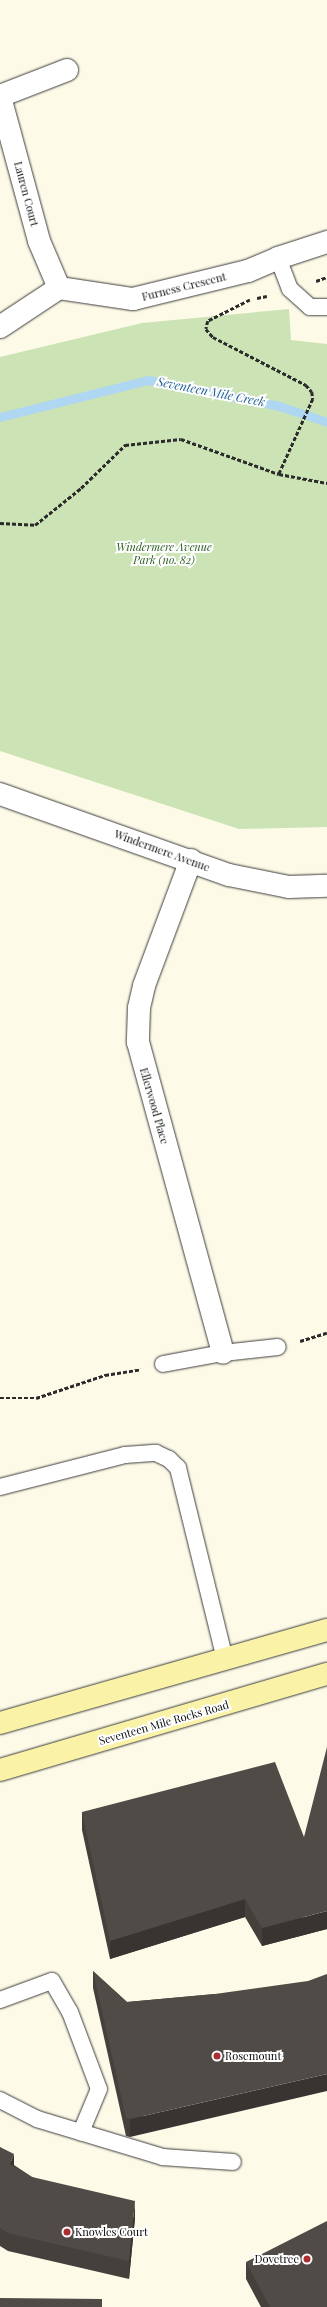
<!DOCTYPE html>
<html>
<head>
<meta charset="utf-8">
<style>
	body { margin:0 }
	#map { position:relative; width:327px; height:2307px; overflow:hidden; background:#fdfae7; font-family:"Playfair Display",serif }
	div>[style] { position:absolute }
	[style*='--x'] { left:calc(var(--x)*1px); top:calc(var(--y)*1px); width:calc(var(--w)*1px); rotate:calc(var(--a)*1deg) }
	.green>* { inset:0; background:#cce4b5 }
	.stream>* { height:9px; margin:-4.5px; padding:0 4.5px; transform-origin:4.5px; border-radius:4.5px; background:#b0d7f1 }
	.path>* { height:2.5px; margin-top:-1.25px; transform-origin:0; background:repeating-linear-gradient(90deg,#2b2b2b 0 4px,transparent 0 6px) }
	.roads { filter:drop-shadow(0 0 1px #3c3c3c) drop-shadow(0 0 1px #3c3c3c) }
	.lane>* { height:16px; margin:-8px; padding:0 8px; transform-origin:8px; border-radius:8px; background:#fff }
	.street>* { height:22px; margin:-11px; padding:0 11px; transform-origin:11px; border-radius:11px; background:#fff }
	.secondary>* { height:22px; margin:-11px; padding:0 11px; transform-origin:11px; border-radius:11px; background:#f9f2a7 }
	.wall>* { inset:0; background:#46403d }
	.shaded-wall>* { inset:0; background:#393432 }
	.building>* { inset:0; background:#514b47 }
	.dots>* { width:11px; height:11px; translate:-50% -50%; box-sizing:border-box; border:2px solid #fff; border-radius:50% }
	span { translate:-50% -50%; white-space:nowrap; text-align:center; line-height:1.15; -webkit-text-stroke:4px #fff; paint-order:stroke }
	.street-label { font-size:11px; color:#090909 }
	.park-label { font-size:11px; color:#2b5b20; font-style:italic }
	.poi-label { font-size:11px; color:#090909 }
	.left { translate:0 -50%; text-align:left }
	.right { translate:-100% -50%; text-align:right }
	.water-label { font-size:12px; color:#1d5c91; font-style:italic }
</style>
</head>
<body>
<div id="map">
	<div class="green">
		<div style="clip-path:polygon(289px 309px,291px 340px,327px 344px,327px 827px,239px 829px,0 751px,0 357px,142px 323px)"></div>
	</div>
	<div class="stream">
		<div style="--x:0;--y:417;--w:153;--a:-14"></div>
		<div style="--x:148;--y:380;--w:134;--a:11.2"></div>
		<div style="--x:279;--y:406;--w:51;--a:18.4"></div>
	</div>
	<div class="path">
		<div style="--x:316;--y:281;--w:12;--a:-20"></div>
		<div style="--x:257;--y:298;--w:10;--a:-11"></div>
		<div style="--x:250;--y:300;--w:47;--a:153.4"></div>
		<div style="--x:208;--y:321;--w:8;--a:104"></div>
		<div style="--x:206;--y:329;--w:11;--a:49"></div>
		<div style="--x:213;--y:337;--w:105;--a:27.3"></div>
		<div style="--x:306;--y:385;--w:9;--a:49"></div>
		<div style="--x:312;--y:392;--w:7;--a:82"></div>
		<div style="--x:313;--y:399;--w:82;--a:114.4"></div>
		<div style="--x:0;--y:523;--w:35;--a:3"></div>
		<div style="--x:35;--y:525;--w:59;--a:-38.8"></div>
		<div style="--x:81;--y:488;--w:62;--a:-44.3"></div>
		<div style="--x:125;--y:445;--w:56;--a:-6.1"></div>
		<div style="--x:181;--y:439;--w:104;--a:19.7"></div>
		<div style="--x:279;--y:474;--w:49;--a:10.6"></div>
		<div style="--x:300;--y:1341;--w:28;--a:-17"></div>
		<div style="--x:0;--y:1398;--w:36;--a:0"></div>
		<div style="--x:36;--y:1398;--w:73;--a:-18.4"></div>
		<div style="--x:105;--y:1375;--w:36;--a:-9"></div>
	</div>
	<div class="roads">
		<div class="lane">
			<div style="--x:278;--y:258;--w:33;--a:69"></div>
			<div style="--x:290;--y:289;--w:27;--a:42"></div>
			<div style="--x:310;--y:307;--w:17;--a:0"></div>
			<div style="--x:163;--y:1364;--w:61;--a:-10.4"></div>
			<div style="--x:223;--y:1353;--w:55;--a:-6.2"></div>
			<div style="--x:0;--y:1487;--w:129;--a:-14.4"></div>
			<div style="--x:125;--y:1455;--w:31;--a:-4"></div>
			<div style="--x:156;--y:1453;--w:14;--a:25"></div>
			<div style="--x:169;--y:1459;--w:13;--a:45"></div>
			<div style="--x:178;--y:1468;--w:197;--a:76.2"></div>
			<div style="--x:0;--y:2000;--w:55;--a:-20.1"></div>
			<div style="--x:52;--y:1981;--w:36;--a:60"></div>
			<div style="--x:70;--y:2012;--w:82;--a:69.4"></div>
			<div style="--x:99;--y:2089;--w:47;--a:112.7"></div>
			<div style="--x:0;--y:2100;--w:42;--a:27.2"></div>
			<div style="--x:37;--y:2119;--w:132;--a:16.8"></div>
			<div style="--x:163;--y:2157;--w:70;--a:4.1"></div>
		</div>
		<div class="street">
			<div style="--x:0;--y:96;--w:72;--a:-21.2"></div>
			<div style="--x:0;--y:97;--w:149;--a:74.8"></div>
			<div style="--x:39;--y:241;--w:51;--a:66.9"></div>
			<div style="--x:0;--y:327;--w:71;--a:-33.5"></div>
			<div style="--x:59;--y:288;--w:75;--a:8.5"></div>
			<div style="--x:133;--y:299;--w:118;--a:-13.7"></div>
			<div style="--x:248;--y:271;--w:33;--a:-23"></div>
			<div style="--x:278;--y:258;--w:52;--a:-18.1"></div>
			<div style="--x:0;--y:794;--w:243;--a:19.5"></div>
			<div style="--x:229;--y:875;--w:61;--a:11.3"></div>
			<div style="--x:289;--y:887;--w:38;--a:-2"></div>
			<div style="--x:191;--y:860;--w:134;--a:110.5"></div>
			<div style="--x:144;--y:986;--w:23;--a:103"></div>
			<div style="--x:139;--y:1008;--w:34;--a:92"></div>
			<div style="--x:138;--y:1042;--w:322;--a:74.7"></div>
		</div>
		<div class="secondary">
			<div style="--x:0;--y:1723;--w:340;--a:-15.9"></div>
			<div style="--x:0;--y:1770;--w:341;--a:-16.4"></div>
		</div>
	</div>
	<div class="wall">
		<div style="clip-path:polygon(82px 1812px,327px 1929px,262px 1946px,245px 1917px,110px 1959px,82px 1830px)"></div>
		<div style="clip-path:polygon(93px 1971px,127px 2002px,215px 1994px,130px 2137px,126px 2136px,93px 1988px)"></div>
		<div style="clip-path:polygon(0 2147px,14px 2165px,32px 2177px,135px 2218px,129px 2279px,8px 2251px,0 2246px)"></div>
		<div style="clip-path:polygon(246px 2262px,327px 2307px,261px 2307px,246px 2279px)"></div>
	</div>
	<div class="shaded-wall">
		<div style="clip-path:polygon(245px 1899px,245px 1917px,110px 1959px,110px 1941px)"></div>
		<div style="clip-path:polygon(327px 1911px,327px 1929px,262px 1946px,262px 1928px)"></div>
		<div style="clip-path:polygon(327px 2074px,327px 2091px,130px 2137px,130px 2119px)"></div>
		<div style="clip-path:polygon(14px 2154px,14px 2171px,10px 2164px)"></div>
		<div style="clip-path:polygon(135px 2201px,135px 2218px,129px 2279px,129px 2261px)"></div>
	</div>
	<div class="building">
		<div style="clip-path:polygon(327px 1747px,327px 1911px,262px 1928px,245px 1899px,110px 1941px,82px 1812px,275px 1762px,304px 1837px)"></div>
		<div style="clip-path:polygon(93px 1971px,127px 2002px,215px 1994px,308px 1981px,327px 1974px,327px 2074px,130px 2119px,126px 2118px)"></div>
		<div style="clip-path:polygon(0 2147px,14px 2154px,10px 2164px,32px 2177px,135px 2201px,129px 2261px,8px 2233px,0 2228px)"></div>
		<div style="clip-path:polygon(327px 2221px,327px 2307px,270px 2307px,246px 2262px)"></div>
		<div style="clip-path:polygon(0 2298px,102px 2299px,102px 2307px,0 2307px)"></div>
	</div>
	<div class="dots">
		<div style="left:217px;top:2056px;background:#ae2d30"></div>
		<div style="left:67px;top:2232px;background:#ae2d30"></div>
		<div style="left:307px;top:2259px;background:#ae2d30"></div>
	</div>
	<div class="street-label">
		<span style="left:26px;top:194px;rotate:75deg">Lauren Court</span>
		<span style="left:184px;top:287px;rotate:-14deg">Furness Crescent</span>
		<span style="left:162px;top:851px;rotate:20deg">Windermere Avenue</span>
		<span style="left:154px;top:1106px;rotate:74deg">Ellerwood Place</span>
		<span style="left:164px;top:1723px;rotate:-16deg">Seventeen Mile Rocks Road</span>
	</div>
	<div class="park-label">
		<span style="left:164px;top:554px">Windermere Avenue<br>Park (no. 82)</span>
	</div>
	<div class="poi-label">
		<span class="left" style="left:225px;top:2056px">Rosemount</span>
		<span class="left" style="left:75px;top:2232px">Knowles Court</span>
		<span class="right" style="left:299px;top:2259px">Dovetree</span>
	</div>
	<div class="water-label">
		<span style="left:211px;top:392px;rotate:11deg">Seventeen Mile Creek</span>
	</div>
</div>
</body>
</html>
